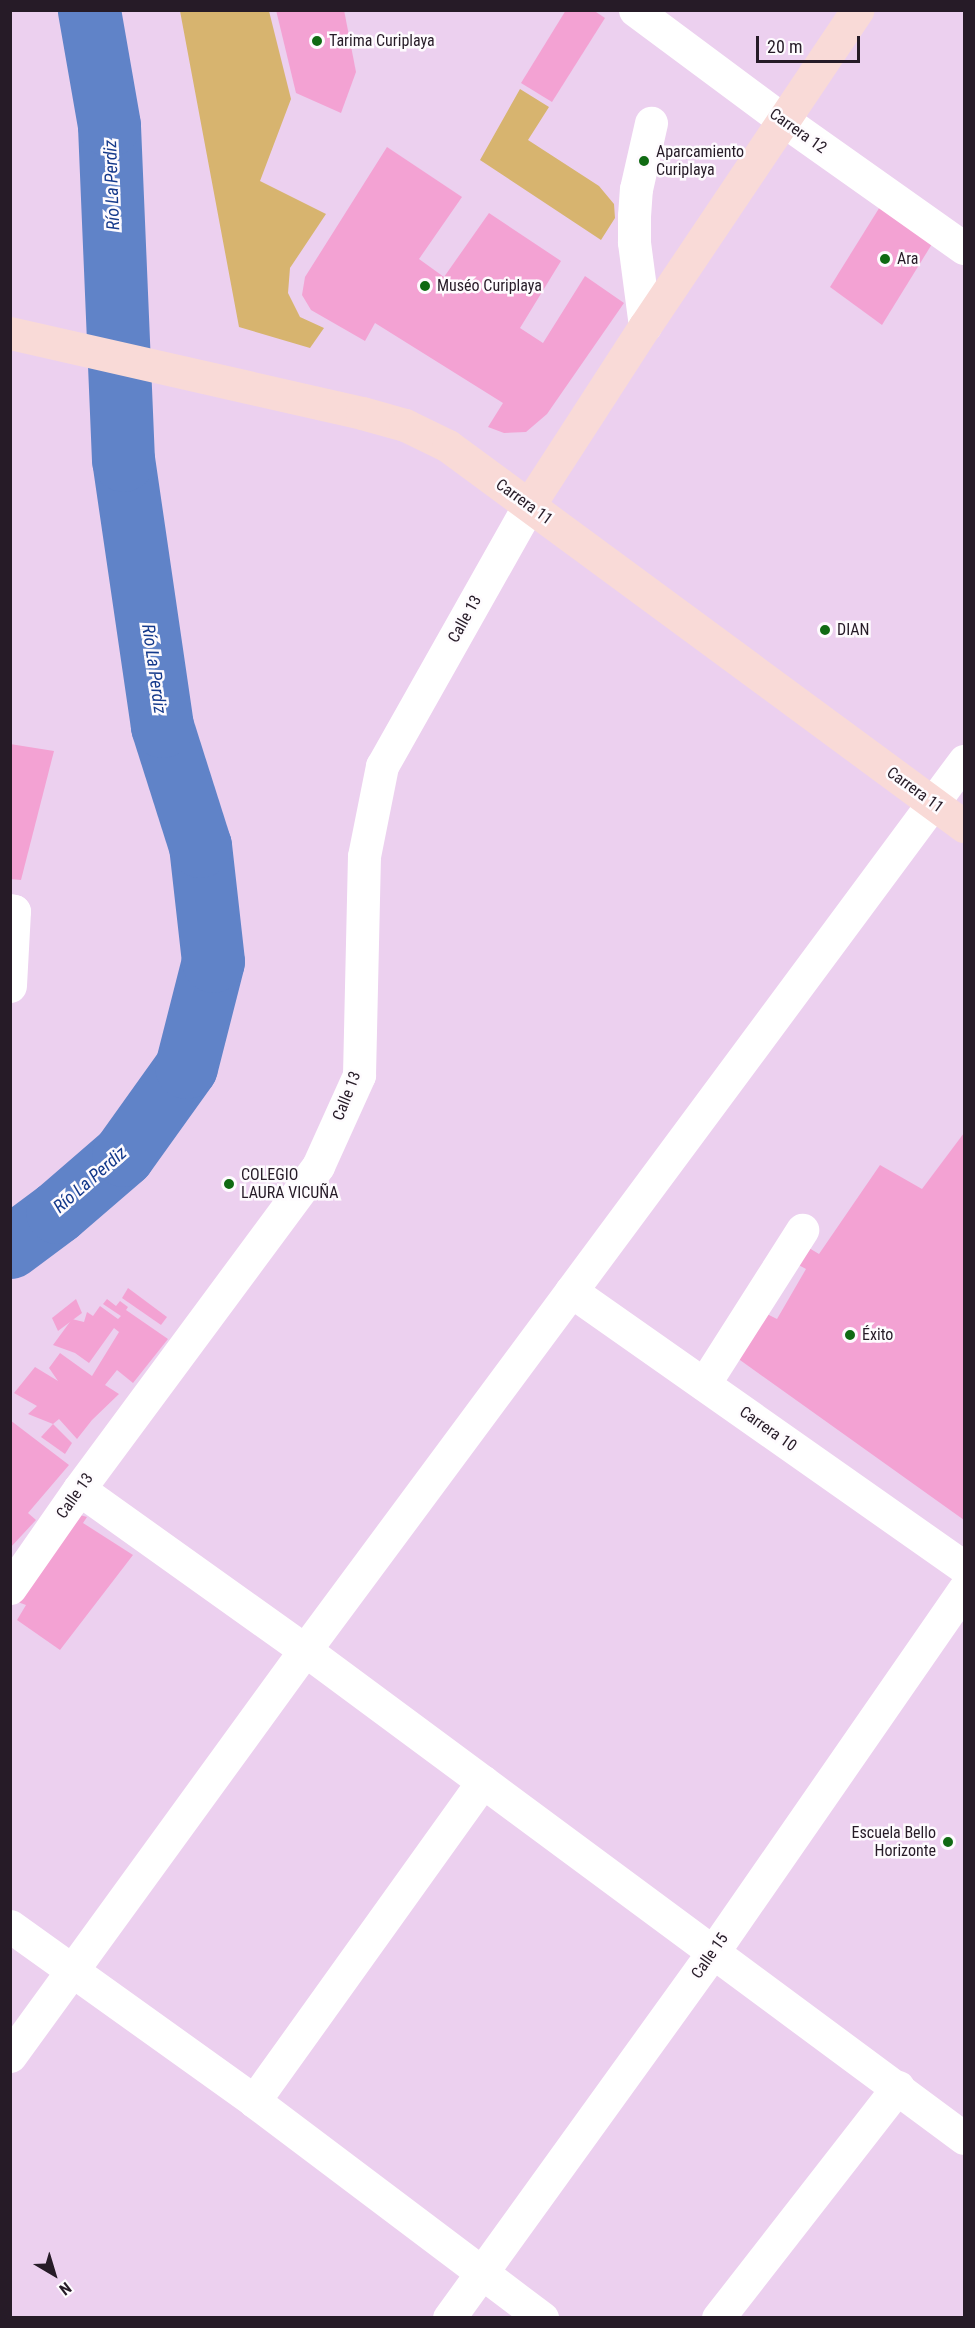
<!DOCTYPE html>
<html>
<head>
<meta charset="utf-8">
<style>
	body { margin:0 }
	#map { position:relative; width:975px; height:2328px; overflow:hidden; background:#ecd0ef; font-family:"Roboto Condensed",sans-serif }
	div>[style] { position:absolute }
	[style*='--x'] { left:calc(var(--x)*1px); top:calc(var(--y)*1px); width:calc(var(--w)*1px); rotate:calc(var(--a)*1deg) }
	.green>* { inset:0; background:#d7b46f }
	.river>* { height:63px; margin:-31.5px; padding:0 31.5px; transform-origin:31.5px; border-radius:31.5px; background:#6083c8 }
	.building>* { inset:0; background:#f3a2d3 }
	.minor>* { height:33px; margin:-16.5px; padding:0 16.5px; transform-origin:16.5px; border-radius:16.5px; background:#fff }
	.major>* { height:33px; margin:-16.5px; padding:0 16.5px; transform-origin:16.5px; border-radius:16.5px; background:#f9dad7 }
	.dots>* { width:16px; height:16px; translate:-50% -50%; box-sizing:border-box; border:3px solid #fefbfe; border-radius:50% }
	span { translate:-50% -50%; white-space:nowrap; text-align:center; line-height:1.15; -webkit-text-stroke:5px #fefbfe; paint-order:stroke }
	.poi-label { font-size:16px; color:#261b27 }
	.left { translate:0 -50%; text-align:left }
	.right { translate:-100% -50%; text-align:right }
	.street-label { font-size:16px; color:#261b27 }
	.water-label { font-size:18px; color:#14398b; font-style:italic }
	.frame { position:absolute; inset:0; border:12px solid #261b27; pointer-events:none }
	.north { position:absolute; left:24px; top:2244px; width:60px; height:60px; -webkit-text-stroke:4px #fefbfe; paint-order:stroke; rotate:142deg; font-size:16px; font-weight:700; line-height:24px; text-align:center; color:#261b27 }
	.north::after { content:''; display:block; margin:auto; width:21px; height:27px; background:#261b27; clip-path:polygon(50% 0,100% 100%,50% 72%,0 100%) }
	.scale { position:absolute; left:756px; top:36px; width:104px; height:27px; box-sizing:border-box; border:3px solid #261b27; border-top:0; padding-left:8px; font-size:18px; line-height:21px; white-space:nowrap; color:#261b27; -webkit-text-stroke:4px #fefbfe; paint-order:stroke }
</style>
</head>
<body>
<div id="map">
	<div class="green">
		<div style="clip-path:polygon(180px 11px,269px 11px,291px 99px,260px 181px,326px 214px,290px 268px,288px 293px,300px 317px,324px 328px,310px 348px,239px 327px)"></div>
		<div style="clip-path:polygon(520px 89px,549px 107px,528px 140px,599px 186px,614px 204px,615px 218px,601px 240px,480px 160px)"></div>
	</div>
	<div class="river">
		<div style="--x:10;--y:1247;--w:59;--a:-36.7"></div>
		<div style="--x:57;--y:1212;--w:87;--a:-40.8"></div>
		<div style="--x:123;--y:1155;--w:108;--a:-54.4"></div>
		<div style="--x:186;--y:1067;--w:109;--a:-75.7"></div>
		<div style="--x:213;--y:961;--w:116;--a:-96.4"></div>
		<div style="--x:200;--y:846;--w:126;--a:-107.6"></div>
		<div style="--x:162;--y:726;--w:269;--a:-98.3"></div>
		<div style="--x:123;--y:460;--w:335;--a:-92.4"></div>
		<div style="--x:109;--y:125;--w:117;--a:-99.9"></div>
	</div>
	<div class="building">
		<div style="clip-path:polygon(276px 10px,344px 10px,356px 72px,341px 113px,296px 93px)"></div>
		<div style="clip-path:polygon(566px 10px,593px 10px,605px 18px,552px 102px,521px 83px)"></div>
		<div style="clip-path:polygon(387px 147px,462px 197px,419px 259px,444px 277px,489px 213px,561px 261px,520px 328px,543px 343px,585px 276px,624px 303px,547px 414px,526px 432px,504px 433px,488px 427px,503px 403px,375px 323px,365px 341px,311px 310px,302px 295px,305px 277px)"></div>
		<div style="clip-path:polygon(886px 197px,940px 231px,882px 325px,830px 287px)"></div>
		<div style="clip-path:polygon(10px 744px,54px 751px,21px 880px,10px 879px)"></div>
		<div style="clip-path:polygon(964px 1133px,964px 1520px,726px 1350px,753px 1307px,777px 1319px,806px 1269px,793px 1262px,804px 1245px,819px 1254px,880px 1165px,922px 1189px)"></div>
		<div style="clip-path:polygon(128px 1288px,167px 1317px,161px 1325px,122px 1298px)"></div>
		<div style="clip-path:polygon(76px 1299px,82px 1313px,58px 1331px,52px 1318px)"></div>
		<div style="clip-path:polygon(107px 1299px,116px 1306px,120px 1301px,128px 1307px,126px 1310px,168px 1339px,133px 1383px,117px 1370px,105px 1385px,119px 1394px,92px 1420px,77px 1439px,59px 1419px,53px 1424px,28px 1414px,37px 1406px,14px 1393px,35px 1367px,58px 1381px,49px 1368px,60px 1353px,92px 1376px,119px 1332px,114px 1328px,89px 1363px,75px 1353px,53px 1345px,72px 1319px,84px 1322px,87px 1312px,93px 1316px,100px 1306px,118px 1319px,121px 1316px,103px 1304px)"></div>
		<div style="clip-path:polygon(10px 1420px,69px 1465px,28px 1513px,36px 1520px,10px 1548px)"></div>
		<div style="clip-path:polygon(53px 1424px,72px 1443px,65px 1454px,41px 1437px)"></div>
		<div style="clip-path:polygon(73px 1513px,87px 1517px,83px 1523px,133px 1555px,60px 1650px,17px 1620px,26px 1605px,12px 1600px)"></div>
	</div>
	<div class="minor">
		<div style="--x:635;--y:10;--w:184;--a:36.6"></div>
		<div style="--x:783;--y:120;--w:222;--a:35.3"></div>
		<div style="--x:645;--y:326;--w:85;--a:-97.5"></div>
		<div style="--x:634;--y:242;--w:26;--a:-90"></div>
		<div style="--x:634;--y:216;--w:27;--a:-86"></div>
		<div style="--x:636;--y:189;--w:68;--a:-77.2"></div>
		<div style="--x:10;--y:910;--w:4;--a:14"></div>
		<div style="--x:14;--y:911;--w:75;--a:93.1"></div>
		<div style="--x:571;--y:1291;--w:480;--a:35.1"></div>
		<div style="--x:704;--y:1384;--w:183;--a:-57.5"></div>
		<div style="--x:79;--y:1489;--w:277;--a:35.5"></div>
		<div style="--x:305;--y:1650;--w:820;--a:36.52"></div>
		<div style="--x:10;--y:1588;--w:121;--a:-55.1"></div>
		<div style="--x:79;--y:1489;--w:402;--a:-53.5"></div>
		<div style="--x:318;--y:1166;--w:100;--a:-65.7"></div>
		<div style="--x:359;--y:1075;--w:219;--a:-88.7"></div>
		<div style="--x:364;--y:856;--w:92;--a:-78.7"></div>
		<div style="--x:382;--y:766;--w:300;--a:-60.6"></div>
		<div style="--x:10;--y:1926;--w:300;--a:35.6"></div>
		<div style="--x:254;--y:2101;--w:361;--a:37"></div>
		<div style="--x:10;--y:2056;--w:502;--a:-54"></div>
		<div style="--x:305;--y:1650;--w:1107;--a:-53.45"></div>
		<div style="--x:254;--y:2101;--w:393;--a:-54.4"></div>
		<div style="--x:449;--y:2318;--w:451;--a:-54.2"></div>
		<div style="--x:713;--y:1952;--w:441;--a:-55.3"></div>
		<div style="--x:718;--y:2318;--w:293;--a:-52.1"></div>
	</div>
	<div class="major">
		<div style="--x:10;--y:333;--w:361;--a:12.8"></div>
		<div style="--x:362;--y:413;--w:45;--a:15.6"></div>
		<div style="--x:405;--y:425;--w:48;--a:26"></div>
		<div style="--x:448;--y:446;--w:641;--a:36.37"></div>
		<div style="--x:529;--y:505;--w:213;--a:-57.1"></div>
		<div style="--x:645;--y:326;--w:381;--a:-56.1"></div>
	</div>
	<div class="dots">
		<div style="left:317px;top:41px;background:#106a13"></div>
		<div style="left:644px;top:161px;background:#106a13"></div>
		<div style="left:885px;top:259px;background:#106a13"></div>
		<div style="left:425px;top:286px;background:#106a13"></div>
		<div style="left:825px;top:630px;background:#106a13"></div>
		<div style="left:229px;top:1184px;background:#106a13"></div>
		<div style="left:850px;top:1335px;background:#106a13"></div>
		<div style="left:948px;top:1842px;background:#106a13"></div>
	</div>
	<div class="poi-label">
		<span class="left" style="left:329px;top:41px">Tarima Curiplaya</span>
		<span class="left" style="left:656px;top:161px">Aparcamiento<br>Curiplaya</span>
		<span class="left" style="left:897px;top:259px">Ara</span>
		<span class="left" style="left:437px;top:286px">Muséo Curiplaya</span>
		<span class="left" style="left:837px;top:630px">DIAN</span>
		<span class="left" style="left:241px;top:1184px">COLEGIO<br>LAURA VICUÑA</span>
		<span class="left" style="left:862px;top:1335px">Éxito</span>
		<span class="right" style="left:936px;top:1842px">Escuela Bello<br>Horizonte</span>
	</div>
	<div class="street-label">
		<span style="left:798px;top:131px;rotate:35deg">Carrera 12</span>
		<span style="left:524px;top:502px;rotate:36deg">Carrera 11</span>
		<span style="left:465px;top:619px;rotate:-61deg">Calle 13</span>
		<span style="left:915px;top:790px;rotate:36deg">Carrera 11</span>
		<span style="left:347px;top:1096px;rotate:-69deg">Calle 13</span>
		<span style="left:768px;top:1429px;rotate:35deg">Carrera 10</span>
		<span style="left:75px;top:1496px;rotate:-55deg">Calle 13</span>
		<span style="left:710px;top:1956px;rotate:-55deg">Calle 15</span>
	</div>
	<div class="water-label">
		<span style="left:112px;top:185px;rotate:-92deg">Río La Perdiz</span>
		<span style="left:154px;top:669px;rotate:82deg">Río La Perdiz</span>
		<span style="left:90px;top:1180px;rotate:-41deg">Río La Perdiz</span>
	</div>
	<div class="frame"></div>
	<div class="north">N</div>
	<div class="scale">20 m</div>
</div>
</body>
</html>
